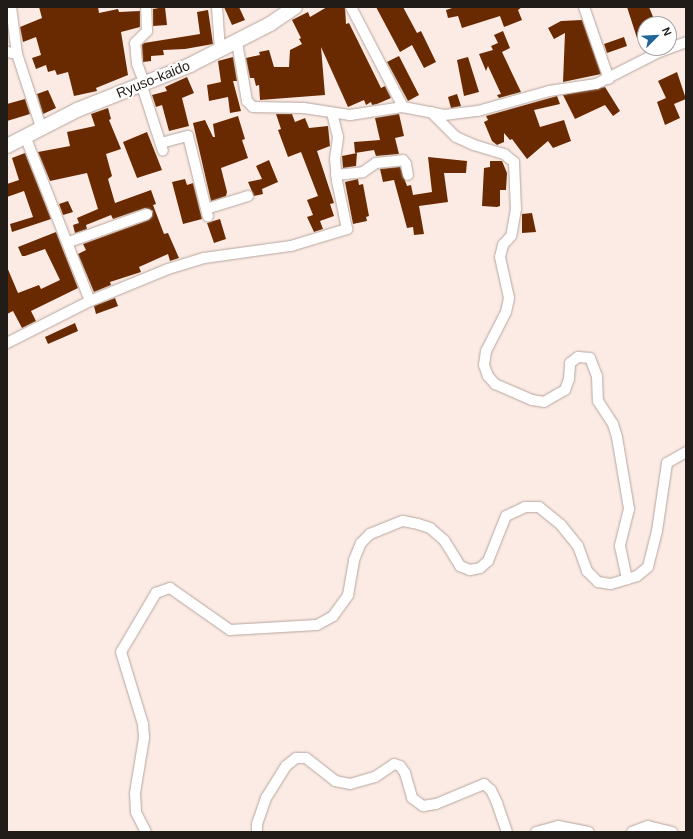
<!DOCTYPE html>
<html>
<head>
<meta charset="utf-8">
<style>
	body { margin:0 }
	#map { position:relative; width:693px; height:839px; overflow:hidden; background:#fcebe4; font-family:Arial,sans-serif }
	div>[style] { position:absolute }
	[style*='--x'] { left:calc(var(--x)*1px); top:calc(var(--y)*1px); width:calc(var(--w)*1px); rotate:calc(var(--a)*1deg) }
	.building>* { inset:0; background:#6a2a01 }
	.roads { filter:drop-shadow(0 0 1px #b5a69f) drop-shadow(0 0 1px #b5a69f) }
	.street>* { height:10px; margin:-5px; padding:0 5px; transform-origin:5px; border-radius:5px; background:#fff }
	.secondary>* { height:14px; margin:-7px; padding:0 7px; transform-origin:7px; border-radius:7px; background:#fff }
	span { translate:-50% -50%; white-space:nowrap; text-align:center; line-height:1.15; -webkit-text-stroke:4px #fff; paint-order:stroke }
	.street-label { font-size:14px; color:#221c19 }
	.frame { position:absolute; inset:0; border:8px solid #221c19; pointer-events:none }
	.north { position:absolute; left:637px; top:16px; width:40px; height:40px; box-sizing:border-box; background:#fff; border:1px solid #a7a4a3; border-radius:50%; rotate:66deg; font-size:11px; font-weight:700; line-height:16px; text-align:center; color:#221c19 }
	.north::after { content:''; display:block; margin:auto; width:14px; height:18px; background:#21669b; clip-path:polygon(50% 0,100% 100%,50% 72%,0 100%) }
</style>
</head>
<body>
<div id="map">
	<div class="building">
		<div style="clip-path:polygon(39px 7px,98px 7px,99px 13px,118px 9px,119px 12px,140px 11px,140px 27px,121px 32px,128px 75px,96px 88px,97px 91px,74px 96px,68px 72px,57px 75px,55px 70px,48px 72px,46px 65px,36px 69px,32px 58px,41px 55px,36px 37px,23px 42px,20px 27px,42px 18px)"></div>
		<div style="clip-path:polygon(165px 7px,167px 25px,153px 26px,153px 9px)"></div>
		<div style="clip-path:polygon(224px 7px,239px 7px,245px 20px,232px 25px)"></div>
		<div style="clip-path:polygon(327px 7px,345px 7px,346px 24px,349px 23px,381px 88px,385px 86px,391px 98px,377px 104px,372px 105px,371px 102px,366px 105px,364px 100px,348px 107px,321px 47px,325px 95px,260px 100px,259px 85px,256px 86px,254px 78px,250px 78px,246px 58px,260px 55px,259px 52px,269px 50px,274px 67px,289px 67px,290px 50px,302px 44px,299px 39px,301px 38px,292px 20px,308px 12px,310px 17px)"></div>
		<div style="clip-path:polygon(376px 7px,403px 7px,417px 33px,421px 31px,436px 62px,424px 68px,412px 45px,400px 52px)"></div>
		<div style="clip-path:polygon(455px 7px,522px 7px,518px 10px,522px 20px,504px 27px,500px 16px,462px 28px,458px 16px,448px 18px,446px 10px)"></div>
		<div style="clip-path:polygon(627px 7px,649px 7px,656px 24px,645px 24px,645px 35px,637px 38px)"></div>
		<div style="clip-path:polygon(208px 10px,213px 44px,185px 49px,163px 50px,164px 55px,151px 56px,151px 61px,143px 62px,142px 45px,144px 43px,200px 34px,197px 12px)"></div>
		<div style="clip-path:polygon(582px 20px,601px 74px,563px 82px,565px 33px,554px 39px,548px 28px,561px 21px)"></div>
		<div style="clip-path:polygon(503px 31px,510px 48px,502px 52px,521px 92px,499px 98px,497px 95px,501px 94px,488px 66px,486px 71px,479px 54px,493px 50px,491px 46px,498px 43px,494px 35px)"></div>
		<div style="clip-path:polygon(624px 37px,627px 46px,607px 53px,604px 44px)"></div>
		<div style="clip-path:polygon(399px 56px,419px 95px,408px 101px,387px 62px)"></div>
		<div style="clip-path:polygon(233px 57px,237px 81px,233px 81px,241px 111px,230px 113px,228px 97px,209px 101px,207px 85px,221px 82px,218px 61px)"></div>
		<div style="clip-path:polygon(468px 57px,479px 92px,464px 96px,457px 60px)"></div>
		<div style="clip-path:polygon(677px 72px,686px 99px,674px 104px,680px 118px,665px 125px,657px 102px,666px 98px,658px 81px)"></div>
		<div style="clip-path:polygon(187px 77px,194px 93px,182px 98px,189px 126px,169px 131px,162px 105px,156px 107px,152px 95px,167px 91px,165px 87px)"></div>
		<div style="clip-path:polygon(605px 87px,620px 111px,613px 116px,605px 105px,575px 119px,563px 95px)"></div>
		<div style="clip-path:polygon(48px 90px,56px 108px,43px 114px,37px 94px)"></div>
		<div style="clip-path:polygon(457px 94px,461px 106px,451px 108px,448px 97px)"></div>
		<div style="clip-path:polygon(557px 96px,560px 104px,534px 110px,540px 127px,564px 120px,571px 141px,553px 148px,548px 141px,527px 159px,512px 139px,510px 140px,504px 133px,504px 142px,497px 145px,492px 141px,484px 122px,488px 120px,486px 116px)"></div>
		<div style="clip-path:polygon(25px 99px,30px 114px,7px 121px,7px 104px)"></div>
		<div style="clip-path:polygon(108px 108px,111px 119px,109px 120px,121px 149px,106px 154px,112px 176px,108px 179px,115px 203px,151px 190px,156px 204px,153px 205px,164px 234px,168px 233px,179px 258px,170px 261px,168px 254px,139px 267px,141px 272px,110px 282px,111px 285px,94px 292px,78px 254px,86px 250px,83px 244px,149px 220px,153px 211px,145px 208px,113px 219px,111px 215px,86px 225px,87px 229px,75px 233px,73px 225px,79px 223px,77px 218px,98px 209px,87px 173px,50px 181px,38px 152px,70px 146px,67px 132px,95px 126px,91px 114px)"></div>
		<div style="clip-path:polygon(276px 114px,292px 114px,295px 122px,305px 118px,309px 128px,328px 126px,330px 146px,317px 151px,334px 203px,330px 204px,334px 216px,320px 221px,323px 229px,314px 232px,307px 217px,313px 215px,307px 200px,318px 196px,301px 152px,288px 157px,278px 130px,281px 129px)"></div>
		<div style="clip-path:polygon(399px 114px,404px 136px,395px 138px,399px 154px,376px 156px,374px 150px,355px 153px,354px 142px,380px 140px,375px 118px)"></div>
		<div style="clip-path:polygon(238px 116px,245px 139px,242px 140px,248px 158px,221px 168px,227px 192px,226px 196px,211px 201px,193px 123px,205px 120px,213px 137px,215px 137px,213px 124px)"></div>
		<div style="clip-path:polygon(147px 132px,162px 170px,137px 178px,123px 142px)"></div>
		<div style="clip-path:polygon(25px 153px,51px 219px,12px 232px,10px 224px,33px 217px,24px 191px,7px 197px,7px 184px,19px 180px,12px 158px)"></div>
		<div style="clip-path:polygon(357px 153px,356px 166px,343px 168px,342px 156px)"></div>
		<div style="clip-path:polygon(428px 157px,467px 161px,466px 173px,444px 173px,448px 202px,419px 206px,424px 234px,414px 235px,413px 227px,407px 228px,394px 180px,383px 182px,380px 169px,400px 167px,407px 186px,411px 185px,413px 195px,432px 192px)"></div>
		<div style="clip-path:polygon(269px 160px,278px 182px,262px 189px,263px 194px,254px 196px,248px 182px,262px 179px,256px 166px)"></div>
		<div style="clip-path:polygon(490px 161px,502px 161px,507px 173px,506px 190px,500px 190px,500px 206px,497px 207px,482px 206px,484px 168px,490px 167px)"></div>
		<div style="clip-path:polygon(185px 179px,187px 185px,193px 183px,202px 219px,183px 224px,172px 182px)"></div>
		<div style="clip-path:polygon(358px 179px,359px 185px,363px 184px,369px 216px,366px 217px,367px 221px,353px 224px,345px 182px)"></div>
		<div style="clip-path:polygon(68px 201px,73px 212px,63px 215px,59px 204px)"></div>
		<div style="clip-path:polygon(532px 213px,536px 232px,522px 233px,522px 214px)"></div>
		<div style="clip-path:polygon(220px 219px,226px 239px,214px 243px,207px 223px)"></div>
		<div style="clip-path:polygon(56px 232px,78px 288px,31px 311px,36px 321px,22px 328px,13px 311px,7px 314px,7px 267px,18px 293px,39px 285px,41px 289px,60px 280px,45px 249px,25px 256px,22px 256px,18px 247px)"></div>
		<div style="clip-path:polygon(115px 298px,118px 306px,96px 314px,94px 306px)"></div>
		<div style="clip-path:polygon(75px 323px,78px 331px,48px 344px,45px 337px)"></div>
	</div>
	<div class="roads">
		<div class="street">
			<div style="--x:11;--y:7;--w:47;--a:82.7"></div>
			<div style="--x:17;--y:54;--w:77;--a:71.8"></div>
			<div style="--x:217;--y:7;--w:43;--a:86"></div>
			<div style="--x:351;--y:7;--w:113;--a:62.5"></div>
			<div style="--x:584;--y:7;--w:76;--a:70.9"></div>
			<div style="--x:237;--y:42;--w:60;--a:80.4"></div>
			<div style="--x:247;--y:101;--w:8;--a:45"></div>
			<div style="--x:253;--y:107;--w:51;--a:1.1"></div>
			<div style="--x:304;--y:108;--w:47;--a:8.7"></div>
			<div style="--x:350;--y:115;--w:54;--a:-8.6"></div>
			<div style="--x:403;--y:107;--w:42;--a:11"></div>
			<div style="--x:444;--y:115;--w:34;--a:-7"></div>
			<div style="--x:478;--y:111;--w:74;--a:-15.7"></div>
			<div style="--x:549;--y:91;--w:48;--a:-8.5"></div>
			<div style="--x:596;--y:84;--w:71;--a:-26.9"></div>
			<div style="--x:659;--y:52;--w:29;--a:-20"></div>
			<div style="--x:7;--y:52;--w:10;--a:11"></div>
			<div style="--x:144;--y:82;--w:19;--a:-111"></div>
			<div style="--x:137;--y:64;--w:21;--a:-95"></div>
			<div style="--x:135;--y:43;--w:17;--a:-45"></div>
			<div style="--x:147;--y:31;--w:24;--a:-92"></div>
			<div style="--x:141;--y:83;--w:71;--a:72.1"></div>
			<div style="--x:431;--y:112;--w:35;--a:45"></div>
			<div style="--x:456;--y:137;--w:20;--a:24"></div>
			<div style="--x:474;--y:145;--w:31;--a:17"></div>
			<div style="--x:504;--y:154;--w:13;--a:39"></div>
			<div style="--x:514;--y:162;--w:47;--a:87.6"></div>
			<div style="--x:516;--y:209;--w:27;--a:100"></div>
			<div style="--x:511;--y:236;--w:12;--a:132"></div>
			<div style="--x:503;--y:245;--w:12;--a:104"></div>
			<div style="--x:500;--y:257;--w:42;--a:77.6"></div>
			<div style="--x:509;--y:298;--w:14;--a:102"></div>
			<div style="--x:506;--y:312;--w:44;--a:117.1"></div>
			<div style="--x:486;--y:351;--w:14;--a:98"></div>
			<div style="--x:484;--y:365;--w:12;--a:70"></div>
			<div style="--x:488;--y:376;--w:11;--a:49"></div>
			<div style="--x:495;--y:384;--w:40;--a:23.4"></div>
			<div style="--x:532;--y:400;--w:12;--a:9"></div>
			<div style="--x:544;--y:402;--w:24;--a:-30"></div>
			<div style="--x:565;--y:390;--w:12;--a:-70"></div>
			<div style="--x:569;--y:379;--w:16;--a:-86"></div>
			<div style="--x:570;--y:363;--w:10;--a:-37"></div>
			<div style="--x:578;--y:357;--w:12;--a:5"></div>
			<div style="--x:590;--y:358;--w:19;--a:69"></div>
			<div style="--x:597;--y:376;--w:25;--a:88"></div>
			<div style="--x:598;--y:401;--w:27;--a:57"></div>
			<div style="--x:613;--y:424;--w:14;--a:73"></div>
			<div style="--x:617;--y:437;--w:73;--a:80.5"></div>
			<div style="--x:629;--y:509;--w:38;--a:104"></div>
			<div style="--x:620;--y:546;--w:34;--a:78"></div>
			<div style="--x:161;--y:143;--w:28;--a:-15"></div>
			<div style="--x:188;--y:136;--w:83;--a:76.1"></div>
			<div style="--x:336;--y:175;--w:27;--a:-6"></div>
			<div style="--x:363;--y:172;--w:16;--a:-35"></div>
			<div style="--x:376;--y:163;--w:27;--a:-6"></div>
			<div style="--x:403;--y:160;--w:5;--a:53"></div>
			<div style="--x:406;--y:164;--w:11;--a:80"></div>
			<div style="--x:206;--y:209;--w:44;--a:-17.2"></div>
			<div style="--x:69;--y:242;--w:83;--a:-19.7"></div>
			<div style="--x:90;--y:301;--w:84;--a:-22.3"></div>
			<div style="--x:168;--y:269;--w:38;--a:-17"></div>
			<div style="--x:204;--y:258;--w:88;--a:-7.9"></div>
			<div style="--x:291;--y:246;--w:59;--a:-16.9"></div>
			<div style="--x:347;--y:229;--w:49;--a:-101.8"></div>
			<div style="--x:337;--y:181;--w:22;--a:-95"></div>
			<div style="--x:335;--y:159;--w:22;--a:-82"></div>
			<div style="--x:338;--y:137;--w:25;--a:-104"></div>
			<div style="--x:7;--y:343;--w:93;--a:-26.8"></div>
			<div style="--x:90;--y:301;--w:177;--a:-111.5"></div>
			<div style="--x:146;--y:832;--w:22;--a:-117"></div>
			<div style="--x:136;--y:812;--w:19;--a:-93"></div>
			<div style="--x:135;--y:793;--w:56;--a:-80.7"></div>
			<div style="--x:144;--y:738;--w:14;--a:-94"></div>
			<div style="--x:143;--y:724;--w:75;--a:-107"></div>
			<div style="--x:121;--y:652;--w:69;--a:-59.3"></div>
			<div style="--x:156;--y:593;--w:15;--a:-20"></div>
			<div style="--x:170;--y:588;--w:73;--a:35"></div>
			<div style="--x:230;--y:630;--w:87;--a:-3.3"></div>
			<div style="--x:317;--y:625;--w:18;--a:-29"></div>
			<div style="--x:333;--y:616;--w:26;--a:-54"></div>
			<div style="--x:348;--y:595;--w:36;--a:-80"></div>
			<div style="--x:354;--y:560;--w:18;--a:-68"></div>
			<div style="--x:361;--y:543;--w:13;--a:-45"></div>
			<div style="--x:370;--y:534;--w:35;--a:-22"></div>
			<div style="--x:403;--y:521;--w:15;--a:11"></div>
			<div style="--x:418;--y:524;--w:13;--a:18"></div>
			<div style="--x:430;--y:528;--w:18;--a:41"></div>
			<div style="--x:444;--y:540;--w:31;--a:58"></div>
			<div style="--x:460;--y:566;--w:11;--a:22"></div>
			<div style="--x:470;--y:570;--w:10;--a:-11"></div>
			<div style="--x:480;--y:568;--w:11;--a:-41"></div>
			<div style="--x:488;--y:561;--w:48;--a:-68.2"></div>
			<div style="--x:506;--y:516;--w:21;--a:-25"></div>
			<div style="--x:525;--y:507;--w:14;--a:0"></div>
			<div style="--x:539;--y:507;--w:28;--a:39"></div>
			<div style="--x:561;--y:525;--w:27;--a:51"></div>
			<div style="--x:578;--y:546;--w:27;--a:70"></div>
			<div style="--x:587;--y:571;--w:16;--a:45"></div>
			<div style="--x:598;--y:582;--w:13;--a:9"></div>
			<div style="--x:611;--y:584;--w:27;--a:-17"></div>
			<div style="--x:637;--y:576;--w:14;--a:-39"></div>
			<div style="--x:648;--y:567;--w:37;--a:-76"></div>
			<div style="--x:657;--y:531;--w:69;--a:-81.6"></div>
			<div style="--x:667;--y:463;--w:22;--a:-30"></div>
			<div style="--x:257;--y:832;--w:8;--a:-90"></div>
			<div style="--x:257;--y:824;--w:28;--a:-71"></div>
			<div style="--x:266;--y:798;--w:38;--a:-58"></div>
			<div style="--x:286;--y:766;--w:13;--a:-39"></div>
			<div style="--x:296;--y:758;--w:10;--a:0"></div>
			<div style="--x:306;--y:758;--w:37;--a:38"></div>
			<div style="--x:335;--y:781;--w:15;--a:11"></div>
			<div style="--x:350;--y:784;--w:26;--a:-16"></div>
			<div style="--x:375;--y:777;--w:23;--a:-34"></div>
			<div style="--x:394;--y:764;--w:6;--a:18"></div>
			<div style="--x:400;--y:766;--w:9;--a:54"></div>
			<div style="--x:405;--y:773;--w:26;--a:74"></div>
			<div style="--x:412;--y:798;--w:14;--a:36"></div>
			<div style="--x:423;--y:806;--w:13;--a:-9"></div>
			<div style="--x:436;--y:804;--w:52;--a:-22.6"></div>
			<div style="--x:484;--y:784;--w:9;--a:41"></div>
			<div style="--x:491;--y:790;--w:14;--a:65"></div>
			<div style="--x:497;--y:803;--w:31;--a:71"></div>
			<div style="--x:536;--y:832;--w:23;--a:-15"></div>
			<div style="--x:558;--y:826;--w:31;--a:11"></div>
			<div style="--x:632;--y:832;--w:17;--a:-21"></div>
			<div style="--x:648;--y:826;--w:25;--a:14"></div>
		</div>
		<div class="secondary">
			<div style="--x:7;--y:146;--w:79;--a:-27.2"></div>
			<div style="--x:77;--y:110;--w:122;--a:-21.7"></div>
			<div style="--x:190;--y:65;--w:90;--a:-27.1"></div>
			<div style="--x:270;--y:24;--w:30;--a:-34"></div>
		</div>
	</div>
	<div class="street-label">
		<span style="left:153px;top:79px;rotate:-22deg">Ryuso-kaido</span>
	</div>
	<div class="frame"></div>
	<div class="north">N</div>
</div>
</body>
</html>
